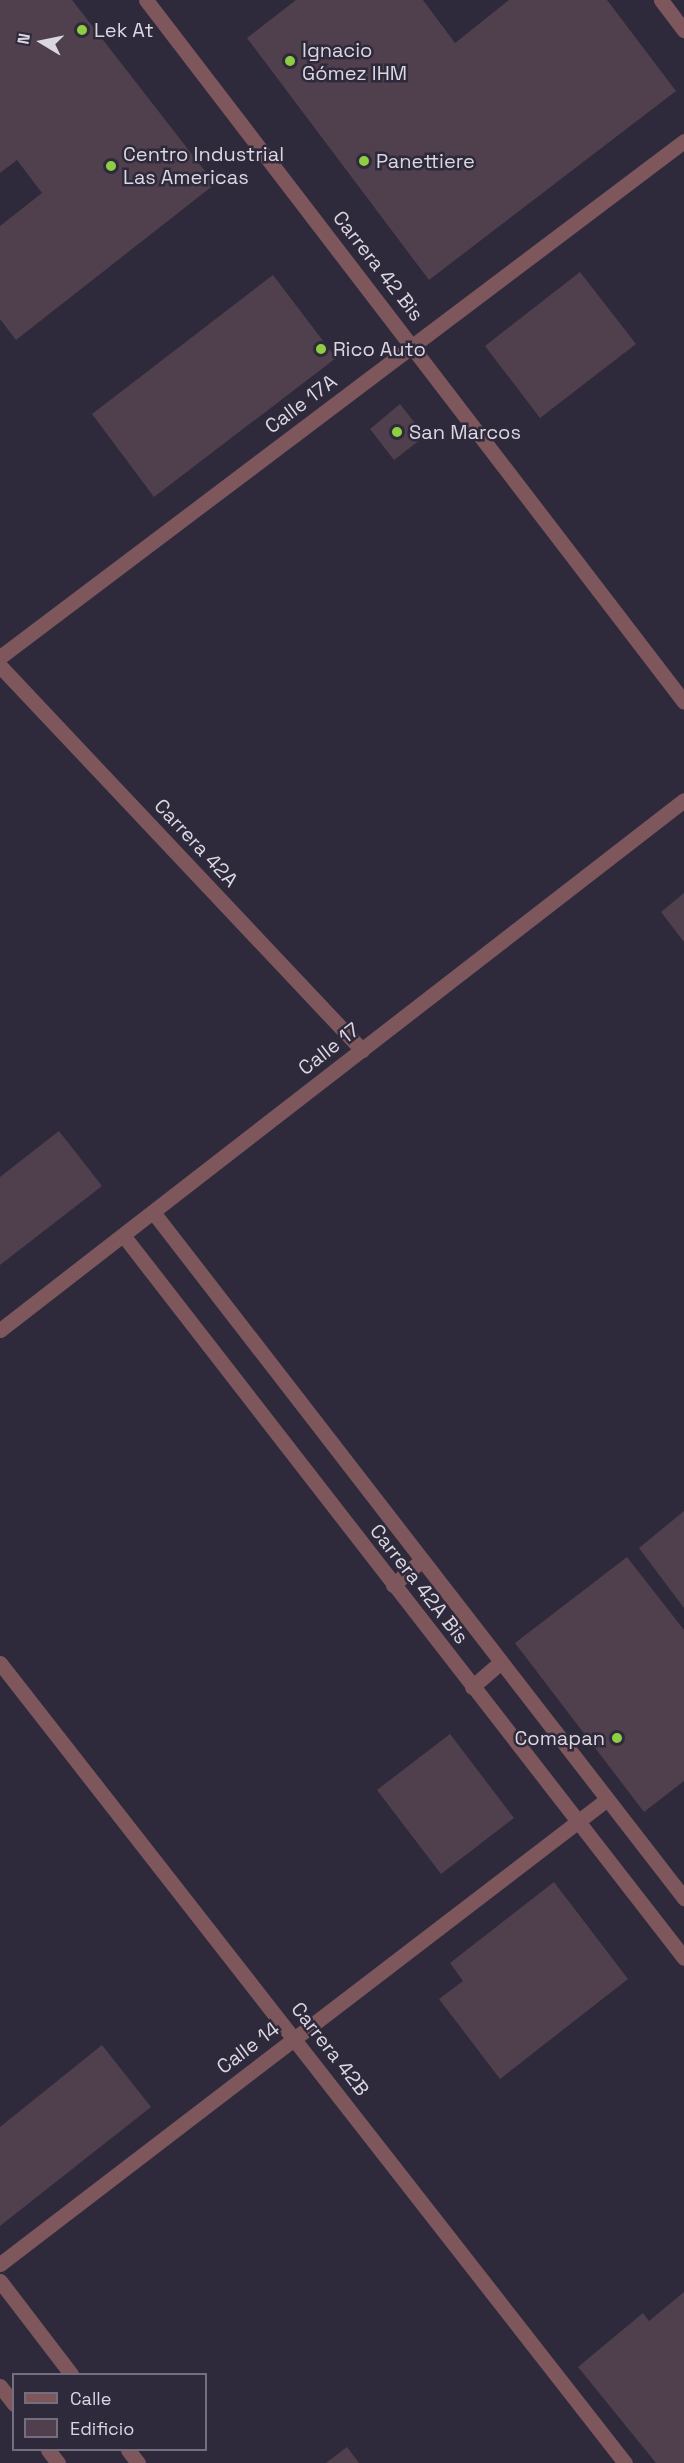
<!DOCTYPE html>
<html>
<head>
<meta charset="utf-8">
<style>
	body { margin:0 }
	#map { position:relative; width:684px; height:2463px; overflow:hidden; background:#2f2a3b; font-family:"Space Grotesk",sans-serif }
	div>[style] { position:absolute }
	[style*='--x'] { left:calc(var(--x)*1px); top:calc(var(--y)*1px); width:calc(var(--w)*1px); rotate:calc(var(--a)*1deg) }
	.building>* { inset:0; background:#503f4c }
	.minor>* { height:15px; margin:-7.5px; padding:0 7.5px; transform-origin:7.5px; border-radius:7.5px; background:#7d575c }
	.dots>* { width:16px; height:16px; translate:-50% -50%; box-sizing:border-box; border:3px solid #2f2a3b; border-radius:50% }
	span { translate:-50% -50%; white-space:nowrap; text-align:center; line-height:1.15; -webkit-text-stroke:5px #2f2a3b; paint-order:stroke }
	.poi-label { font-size:20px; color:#dad7e2 }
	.left { translate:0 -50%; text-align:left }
	.right { translate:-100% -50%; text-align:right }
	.street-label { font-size:20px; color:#dad7e2 }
	.legend { position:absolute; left:12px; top:2373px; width:195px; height:78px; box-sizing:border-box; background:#2f2a3b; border:2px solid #736f7e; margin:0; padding:8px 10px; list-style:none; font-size:18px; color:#dad7e2 }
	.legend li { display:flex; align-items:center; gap:12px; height:30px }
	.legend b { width:30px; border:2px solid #736f7e }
	.north { position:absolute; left:12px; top:12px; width:60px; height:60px; -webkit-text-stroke:4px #2f2a3b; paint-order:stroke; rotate:280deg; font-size:16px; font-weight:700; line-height:24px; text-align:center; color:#dad7e2 }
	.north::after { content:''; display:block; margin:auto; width:21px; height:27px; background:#dad7e2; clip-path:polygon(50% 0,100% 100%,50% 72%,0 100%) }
</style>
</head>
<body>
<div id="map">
	<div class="building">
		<div style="clip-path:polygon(0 0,72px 0,215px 184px,16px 340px,0 319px,0 226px,42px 193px,17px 160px,0 173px)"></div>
		<div style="clip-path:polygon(296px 0,423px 0,455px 43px,509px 0,607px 0,676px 91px,429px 280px,247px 38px)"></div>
		<div style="clip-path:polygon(580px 272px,636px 344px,540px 418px,485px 346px)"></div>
		<div style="clip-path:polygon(273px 275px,336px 358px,154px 497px,92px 414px)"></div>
		<div style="clip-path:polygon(400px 404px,425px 436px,394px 460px,370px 429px)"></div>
		<div style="clip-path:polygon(684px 893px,684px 942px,661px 912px)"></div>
		<div style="clip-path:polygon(59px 1131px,102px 1186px,0 1265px,0 1177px)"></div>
		<div style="clip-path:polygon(684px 1511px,684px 1608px,639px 1548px)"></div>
		<div style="clip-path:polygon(627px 1557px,684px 1630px,684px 1781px,644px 1812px,515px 1643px)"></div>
		<div style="clip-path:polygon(450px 1734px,514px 1818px,441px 1874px,377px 1790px)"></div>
		<div style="clip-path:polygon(554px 1882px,628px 1979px,500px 2079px,439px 1999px,463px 1981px,450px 1963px)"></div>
		<div style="clip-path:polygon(102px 2045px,151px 2107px,0 2226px,0 2127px)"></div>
		<div style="clip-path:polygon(684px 2292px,684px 2463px,656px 2463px,578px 2367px,643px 2313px,649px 2321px)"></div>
		<div style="clip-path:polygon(347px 2447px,359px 2463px,326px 2463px)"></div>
	</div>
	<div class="minor">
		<div style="--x:146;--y:0;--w:884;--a:52.53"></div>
		<div style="--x:661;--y:0;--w:38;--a:53"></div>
		<div style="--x:0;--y:657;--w:857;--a:-37.03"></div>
		<div style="--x:0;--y:666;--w:528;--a:46.69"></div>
		<div style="--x:153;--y:1212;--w:868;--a:52.26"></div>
		<div style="--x:123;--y:1235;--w:915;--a:52.19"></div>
		<div style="--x:0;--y:1330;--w:865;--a:-37.77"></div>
		<div style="--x:393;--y:1585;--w:37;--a:-41"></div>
		<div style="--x:0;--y:1663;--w:1015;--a:52"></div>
		<div style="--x:472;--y:1687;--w:37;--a:-41"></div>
		<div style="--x:0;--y:2264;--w:763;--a:-37.44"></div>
		<div style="--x:0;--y:2281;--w:117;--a:52.6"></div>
		<div style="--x:0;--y:2386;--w:23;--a:52"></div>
		<div style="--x:48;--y:2450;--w:16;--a:52"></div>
		<div style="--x:128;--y:2450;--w:16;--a:52"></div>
	</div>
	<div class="dots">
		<div style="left:82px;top:30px;background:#8ece43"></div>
		<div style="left:290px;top:61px;background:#8ece43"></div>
		<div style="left:364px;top:161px;background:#8ece43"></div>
		<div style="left:111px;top:166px;background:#8ece43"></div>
		<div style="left:321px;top:349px;background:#8ece43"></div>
		<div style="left:397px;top:432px;background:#8ece43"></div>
		<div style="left:617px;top:1738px;background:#8ece43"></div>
	</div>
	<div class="poi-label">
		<span class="left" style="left:94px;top:30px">Lek At</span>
		<span class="left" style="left:302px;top:62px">Ignacio<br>Gómez IHM</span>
		<span class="left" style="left:123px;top:166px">Centro Industrial<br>Las Americas</span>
		<span class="left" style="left:376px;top:161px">Panettiere</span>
		<span class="left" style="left:333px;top:349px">Rico Auto</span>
		<span class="left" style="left:409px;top:432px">San Marcos</span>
		<span class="right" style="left:605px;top:1738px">Comapan</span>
	</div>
	<div class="street-label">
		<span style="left:378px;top:266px;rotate:52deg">Carrera 42 Bis</span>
		<span style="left:301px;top:404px;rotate:-37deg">Calle 17A</span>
		<span style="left:196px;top:843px;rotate:47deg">Carrera 42A</span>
		<span style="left:329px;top:1049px;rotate:-38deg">Calle 17</span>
		<span style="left:419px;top:1584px;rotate:52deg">Carrera 42A Bis</span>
		<span style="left:248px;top:2048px;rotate:-37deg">Calle 14</span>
		<span style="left:330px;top:2049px;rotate:52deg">Carrera 42B</span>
	</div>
	<ul class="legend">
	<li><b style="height:8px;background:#7d575c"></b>Calle</li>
	<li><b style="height:16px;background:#503f4c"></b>Edificio</li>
	</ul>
	<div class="north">N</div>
</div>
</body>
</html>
